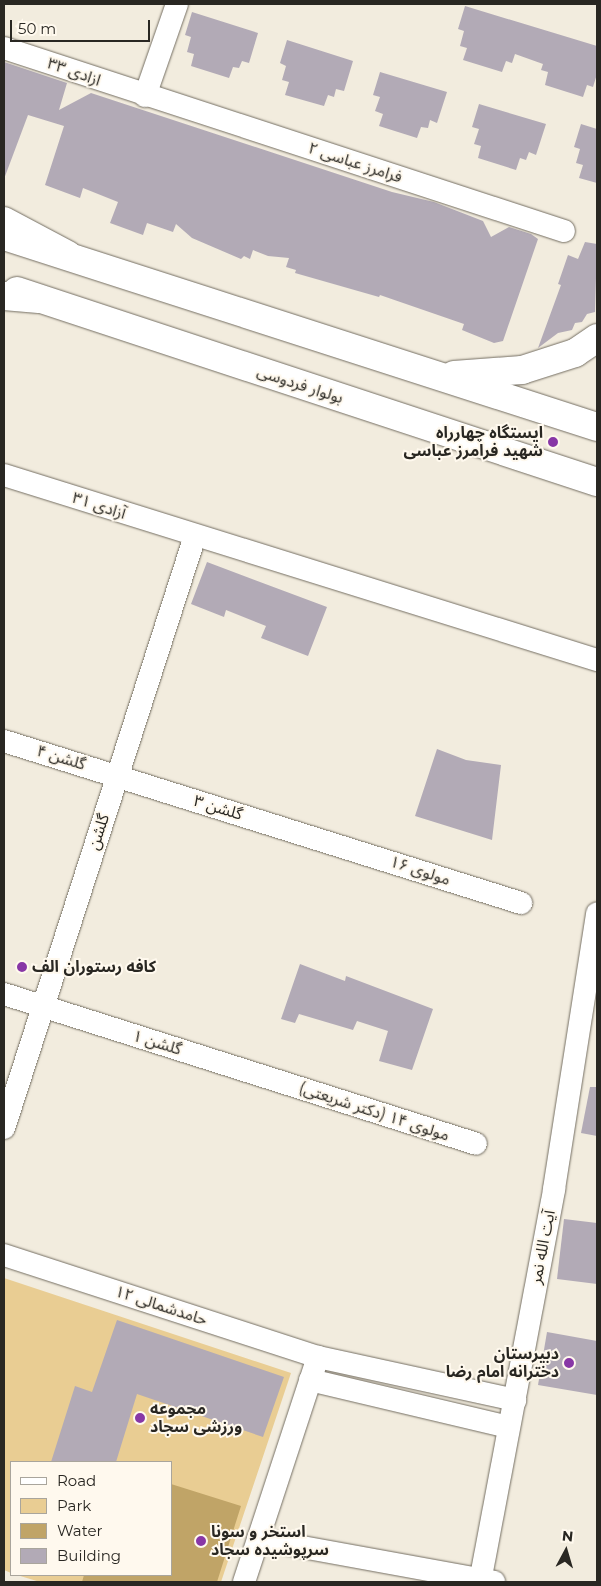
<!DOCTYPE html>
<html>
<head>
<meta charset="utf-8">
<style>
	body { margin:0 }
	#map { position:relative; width:601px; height:1586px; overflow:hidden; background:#f2ecde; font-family:Montserrat,"Noto Sans Arabic",sans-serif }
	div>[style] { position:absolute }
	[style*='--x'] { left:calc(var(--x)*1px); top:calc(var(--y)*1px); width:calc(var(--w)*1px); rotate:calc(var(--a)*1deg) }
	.green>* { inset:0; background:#e9cd93 }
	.water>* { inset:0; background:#c0a467 }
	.building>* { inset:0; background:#b2aab6 }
	.roads { filter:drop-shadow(0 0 1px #746e62) drop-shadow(0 0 1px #746e62) }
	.street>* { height:22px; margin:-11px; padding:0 11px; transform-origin:11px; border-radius:11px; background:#fff }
	.primary>* { height:28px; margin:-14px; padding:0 14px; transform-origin:14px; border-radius:14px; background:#fff }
	.highway>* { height:28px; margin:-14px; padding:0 14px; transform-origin:14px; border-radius:14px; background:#fff }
	.dots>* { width:14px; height:14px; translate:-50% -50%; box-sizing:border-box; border:2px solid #fff9ee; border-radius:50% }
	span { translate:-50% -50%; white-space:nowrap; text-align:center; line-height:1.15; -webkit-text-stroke:4px #fff9ee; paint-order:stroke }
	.street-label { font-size:16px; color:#292722 }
	.poi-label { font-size:16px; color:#292722; font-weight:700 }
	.right { translate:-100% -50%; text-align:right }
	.left { translate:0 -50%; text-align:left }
	.frame { position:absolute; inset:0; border:5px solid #292722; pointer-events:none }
	.legend { position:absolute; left:10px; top:1461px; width:162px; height:115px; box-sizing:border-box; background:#fff9ee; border:1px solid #a9a59c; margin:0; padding:6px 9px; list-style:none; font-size:15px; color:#292722 }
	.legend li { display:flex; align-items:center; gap:10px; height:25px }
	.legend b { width:25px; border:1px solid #a9a59c }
	.north { position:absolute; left:541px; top:1526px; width:50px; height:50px; -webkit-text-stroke:4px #fff9ee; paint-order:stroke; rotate:6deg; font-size:14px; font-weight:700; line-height:20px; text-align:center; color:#292722 }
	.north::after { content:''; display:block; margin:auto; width:18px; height:22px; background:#292722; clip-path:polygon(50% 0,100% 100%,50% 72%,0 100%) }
	.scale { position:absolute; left:10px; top:20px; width:140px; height:22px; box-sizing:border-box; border:2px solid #292722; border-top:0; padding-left:6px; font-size:15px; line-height:18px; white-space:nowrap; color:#292722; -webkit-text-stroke:4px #fff9ee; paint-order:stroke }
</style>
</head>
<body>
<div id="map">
	<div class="green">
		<div style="clip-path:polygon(4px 1278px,291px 1373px,221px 1582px,40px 1582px,17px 1575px,171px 1575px,171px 1462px,11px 1462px,11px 1573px,4px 1570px)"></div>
	</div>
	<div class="water">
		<div style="clip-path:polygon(171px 1484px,241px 1506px,217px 1582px,82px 1582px,84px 1575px,171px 1575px)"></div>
	</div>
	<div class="building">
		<div style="clip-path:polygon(465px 6px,597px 46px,597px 74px,593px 87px,587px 85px,583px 97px,545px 85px,548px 72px,541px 70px,543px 64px,515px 54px,512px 63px,506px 61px,502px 72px,463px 60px,467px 48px,460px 46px,464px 31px,458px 29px)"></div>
		<div style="clip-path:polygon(192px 12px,258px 33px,249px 63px,242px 61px,239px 68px,233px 67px,229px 78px,191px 66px,194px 54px,187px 52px,191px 37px,185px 35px)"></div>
		<div style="clip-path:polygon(287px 40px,353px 61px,344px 91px,336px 89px,334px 97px,328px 95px,324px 106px,285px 95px,289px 82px,282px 80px,286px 66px,280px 63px)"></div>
		<div style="clip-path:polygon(4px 62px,67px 83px,59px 110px,91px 93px,392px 192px,434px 202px,483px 221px,491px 237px,509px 227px,531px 234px,538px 239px,503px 341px,494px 343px,462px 330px,464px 324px,380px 295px,379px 297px,295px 273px,296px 270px,286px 267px,289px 258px,268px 256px,253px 250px,250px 259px,244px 256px,241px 259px,192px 238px,176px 224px,173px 232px,147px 223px,143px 235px,110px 223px,118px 202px,83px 188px,80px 198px,45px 185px,64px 126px,28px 115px,4px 179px)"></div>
		<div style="clip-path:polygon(380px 72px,447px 92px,437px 123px,430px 120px,428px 128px,421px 127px,417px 138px,379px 126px,383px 114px,375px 111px,380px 97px,373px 95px)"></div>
		<div style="clip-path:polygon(479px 104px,546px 124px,536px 155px,529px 152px,526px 160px,520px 158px,516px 170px,478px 158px,481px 146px,474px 144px,479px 129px,472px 127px)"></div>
		<div style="clip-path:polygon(581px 124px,597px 129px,597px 183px,579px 178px,583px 165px,576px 163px,580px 149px,574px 147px)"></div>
		<div style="clip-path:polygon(585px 242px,597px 244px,595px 312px,587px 314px,582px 322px,575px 323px,572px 330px,558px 333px,538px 348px,561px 285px,558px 284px,568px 255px,578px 259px)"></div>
		<div style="clip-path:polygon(207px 562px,327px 607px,308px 656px,261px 638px,266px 626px,226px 610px,224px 617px,191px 604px)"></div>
		<div style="clip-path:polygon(437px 749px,466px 760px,501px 765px,492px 840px,415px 816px)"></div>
		<div style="clip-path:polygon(300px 964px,345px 981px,346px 976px,433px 1009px,412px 1070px,379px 1061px,388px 1031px,357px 1021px,353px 1030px,299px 1014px,295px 1023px,281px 1019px)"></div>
		<div style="clip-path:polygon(590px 1087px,597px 1087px,597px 1136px,581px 1133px)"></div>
		<div style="clip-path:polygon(564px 1219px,597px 1223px,597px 1284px,557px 1279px)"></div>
		<div style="clip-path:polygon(117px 1320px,284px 1377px,263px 1437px,137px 1394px,116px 1462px,51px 1462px,75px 1386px,92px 1392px)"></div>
		<div style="clip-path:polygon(547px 1332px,597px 1341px,597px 1395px,538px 1385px)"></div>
	</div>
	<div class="roads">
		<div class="street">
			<div style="--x:4;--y:48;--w:589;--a:18.1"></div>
			<div style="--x:145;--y:96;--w:97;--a:-70.8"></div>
			<div style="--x:4;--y:475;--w:621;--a:17.33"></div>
			<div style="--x:4;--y:741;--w:542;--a:17.4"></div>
			<div style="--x:4;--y:994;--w:495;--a:17.6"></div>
			<div style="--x:4;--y:1128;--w:622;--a:-72.12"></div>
			<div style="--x:4;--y:1255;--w:330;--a:18"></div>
			<div style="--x:318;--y:1357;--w:202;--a:12.3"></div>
			<div style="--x:310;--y:1380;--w:204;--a:13.3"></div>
			<div style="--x:258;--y:1539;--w:240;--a:10.3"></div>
			<div style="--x:244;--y:1582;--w:237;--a:-71.8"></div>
			<div style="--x:480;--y:1582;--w:400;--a:-79.3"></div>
			<div style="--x:554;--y:1189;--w:279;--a:-81.1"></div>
		</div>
		<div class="primary">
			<div style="--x:4;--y:236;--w:623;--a:17.85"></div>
			<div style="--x:17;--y:291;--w:611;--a:18.23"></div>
			<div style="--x:454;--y:375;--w:68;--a:-4.2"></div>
			<div style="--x:522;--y:370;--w:56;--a:-17.8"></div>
			<div style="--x:575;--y:353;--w:27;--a:-34"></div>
		</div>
		<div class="highway">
			<div style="--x:4;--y:221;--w:72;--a:28"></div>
			<div style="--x:4;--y:296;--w:35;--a:5"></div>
		</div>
	</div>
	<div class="dots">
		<div style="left:553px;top:442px;background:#8837a6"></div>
		<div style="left:22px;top:967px;background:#8837a6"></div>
		<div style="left:569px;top:1363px;background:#8837a6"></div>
		<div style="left:140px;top:1418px;background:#8837a6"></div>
		<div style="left:201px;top:1541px;background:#8837a6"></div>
	</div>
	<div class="street-label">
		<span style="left:74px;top:72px;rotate:19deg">ازادی ۳۳</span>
		<span style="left:355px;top:163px;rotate:18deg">فرامرز عباسی ۲</span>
		<span style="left:300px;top:385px;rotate:18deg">بولوار فردوسی</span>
		<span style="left:99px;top:506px;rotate:18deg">آزادی ۳۱</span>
		<span style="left:61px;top:758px;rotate:17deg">گلشن ۴</span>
		<span style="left:218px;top:808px;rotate:17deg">گلشن ۳</span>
		<span style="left:99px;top:832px;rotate:-72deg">گلشن</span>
		<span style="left:420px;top:871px;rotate:18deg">مولوی ۱۶</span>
		<span style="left:157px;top:1043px;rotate:17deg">گلشن ۱</span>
		<span style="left:374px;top:1112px;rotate:18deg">مولوی ۱۴ (دکتر شریعتی)</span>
		<span style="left:543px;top:1247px;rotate:-79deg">آیت الله نمر</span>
		<span style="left:161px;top:1306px;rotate:18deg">حامدشمالی ۱۲</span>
	</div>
	<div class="poi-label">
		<span class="right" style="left:543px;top:442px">ایستگاه چهارراه<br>شهید فرامرز عباسی</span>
		<span class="left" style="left:32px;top:967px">کافه رستوران الف</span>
		<span class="right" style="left:559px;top:1363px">دبیرستان<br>دخترانه امام رضا</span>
		<span class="left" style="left:150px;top:1418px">مجموعه<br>ورزشی سجاد</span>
		<span class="left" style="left:211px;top:1541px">استخر و سونا<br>سرپوشیده سجاد</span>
	</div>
	<div class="frame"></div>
	<ul class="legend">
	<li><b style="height:6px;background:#fff"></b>Road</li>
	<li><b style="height:14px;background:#e9cd93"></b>Park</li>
	<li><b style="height:14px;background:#c0a467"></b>Water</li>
	<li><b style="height:14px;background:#b2aab6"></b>Building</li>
	</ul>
	<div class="north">N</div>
	<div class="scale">50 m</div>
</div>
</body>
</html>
